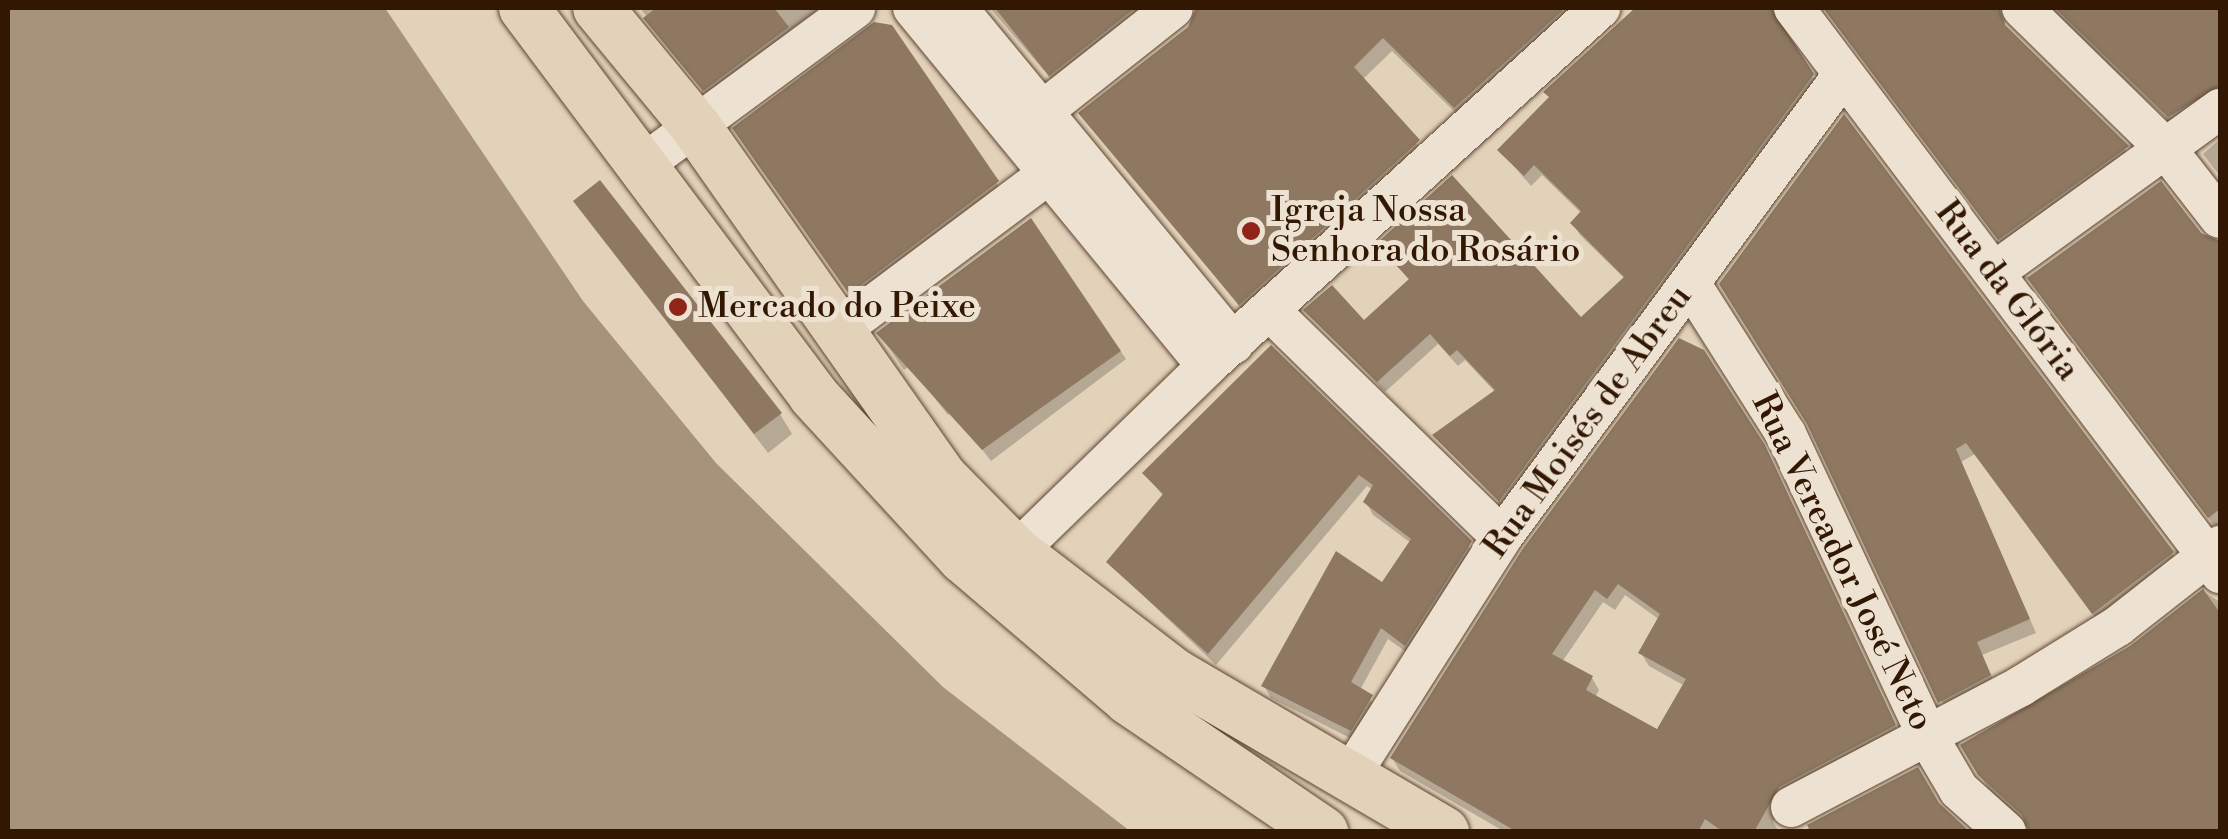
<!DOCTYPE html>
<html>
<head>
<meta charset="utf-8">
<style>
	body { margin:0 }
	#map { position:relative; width:2228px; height:839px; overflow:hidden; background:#e3d2ba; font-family:"Libre Bodoni",serif }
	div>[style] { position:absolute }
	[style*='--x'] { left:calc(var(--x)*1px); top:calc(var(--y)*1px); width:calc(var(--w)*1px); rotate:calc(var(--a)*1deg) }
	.water>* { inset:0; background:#a7927c }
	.shadow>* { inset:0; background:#0003 }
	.building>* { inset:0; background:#8e7862 }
	.roads { filter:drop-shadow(0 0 2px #5e4631) drop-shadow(0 0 2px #5e4631) }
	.minor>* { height:40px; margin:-20px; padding:0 20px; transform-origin:20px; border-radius:20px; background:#ede2d2 }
	.major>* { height:50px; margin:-25px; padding:0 25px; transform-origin:25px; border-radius:25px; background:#e3d2ba }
	.dots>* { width:28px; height:28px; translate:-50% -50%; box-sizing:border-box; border:5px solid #ede2d2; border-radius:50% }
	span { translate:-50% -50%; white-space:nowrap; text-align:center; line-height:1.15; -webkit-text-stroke:10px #ede2d2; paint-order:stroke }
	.poi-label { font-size:35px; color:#321703 }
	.left { translate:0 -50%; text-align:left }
	.street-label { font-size:35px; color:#321703 }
	.frame { position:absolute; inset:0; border:10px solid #321703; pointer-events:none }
</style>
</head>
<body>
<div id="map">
	<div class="water">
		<div style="clip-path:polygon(8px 8px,385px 8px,583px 301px,716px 463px,943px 687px,1130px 831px,8px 831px)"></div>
	</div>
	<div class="shadow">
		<div style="clip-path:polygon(640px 8px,820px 8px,789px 32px,795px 44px,714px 104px)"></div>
		<div style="clip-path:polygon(990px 8px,1161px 8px,1059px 88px)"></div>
		<div style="clip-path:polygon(1198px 8px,1582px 8px,1463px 120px,1392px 51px,1362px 80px,1426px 155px,1248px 317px,1082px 114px,1190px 27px)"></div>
		<div style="clip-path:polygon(1644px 8px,1783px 8px,1776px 24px,1819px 87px,1507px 511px,1435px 436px,1496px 393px,1465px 360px,1458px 366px,1438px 344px,1385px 392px,1307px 311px,1364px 323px,1410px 281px,1379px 244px,1581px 320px,1625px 279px,1580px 235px,1573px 223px,1582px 214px,1542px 175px,1531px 186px,1500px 150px,1551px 99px,1547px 92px)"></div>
		<div style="clip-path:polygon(1824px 8px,2009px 8px,2004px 27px,2133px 158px,2007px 250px)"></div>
		<div style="clip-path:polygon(2049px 8px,2220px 8px,2220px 99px,2176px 128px)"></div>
		<div style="clip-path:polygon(890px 27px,1004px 194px,857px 304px,742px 141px)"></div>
		<div style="clip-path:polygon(2220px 139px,2220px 176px,2203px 154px)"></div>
		<div style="clip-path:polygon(2161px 184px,2209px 242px,2220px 241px,2220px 533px,2037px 290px)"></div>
		<div style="clip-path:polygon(577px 202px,780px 414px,792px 434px,768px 453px)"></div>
		<div style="clip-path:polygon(1030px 221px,1126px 359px,991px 461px,953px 412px,948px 415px,909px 366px,904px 370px,879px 333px)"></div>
		<div style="clip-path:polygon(1729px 297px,2172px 553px,2179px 566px,2101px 625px,1975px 454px,1961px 462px,2036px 633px,1982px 655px,1997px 688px,1948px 714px,1812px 428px)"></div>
		<div style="clip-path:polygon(1271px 348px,1477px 555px,1412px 656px,1388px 639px,1360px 690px,1379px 709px,1358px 742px,1271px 698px,1264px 686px,1382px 585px,1411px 543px,1373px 515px,1366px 502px,1373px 490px,1367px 486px,1216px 665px,1109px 563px,1164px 497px,1145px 474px)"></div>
		<div style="clip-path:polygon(evenodd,1771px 461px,1901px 738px,1786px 799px,1773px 822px,1778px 830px,1803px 831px,1917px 770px,1941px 809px,1966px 832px,1505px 832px,1400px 771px,1392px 758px,1524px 552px,1771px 461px,1625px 595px,1660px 620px,1641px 653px,1649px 666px,1685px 686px,1658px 732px,1595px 698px,1599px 690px,1592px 678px,1562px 662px,1603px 602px,1615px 610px,1625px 595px)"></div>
		<div style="clip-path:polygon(2204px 592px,2220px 602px,2220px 832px,2031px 832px,1988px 788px,1963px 746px,2132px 648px)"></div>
	</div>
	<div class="building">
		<div style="clip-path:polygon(656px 8px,774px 8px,789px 27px,703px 91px,643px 18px)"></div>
		<div style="clip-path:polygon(995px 8px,1135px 8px,1049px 76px)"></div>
		<div style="clip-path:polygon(1196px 8px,1559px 8px,1562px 11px,1454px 108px,1383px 38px,1354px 67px,1420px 140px,1239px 305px,1078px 113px,1188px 27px)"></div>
		<div style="clip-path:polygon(1635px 8px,1771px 8px,1814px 74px,1499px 501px,1432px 435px,1495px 390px,1457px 350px,1450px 356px,1430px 334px,1377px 382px,1303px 310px,1332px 285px,1364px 320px,1409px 279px,1376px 244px,1452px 175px,1581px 317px,1624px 277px,1570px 223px,1581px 211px,1534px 165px,1524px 176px,1497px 150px,1549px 97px,1543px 92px)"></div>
		<div style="clip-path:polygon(1823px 8px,1999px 8px,2005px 25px,2129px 146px,1998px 240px)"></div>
		<div style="clip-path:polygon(2055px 8px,2220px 8px,2220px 86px,2168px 117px)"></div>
		<div style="clip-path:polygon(874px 22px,892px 25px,999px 181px,849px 294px,732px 128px)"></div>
		<div style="clip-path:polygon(1844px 114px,2174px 552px,2092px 614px,1966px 443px,1956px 449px,2030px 619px,1977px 642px,1991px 675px,1938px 703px,1807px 424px,1719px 284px)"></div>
		<div style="clip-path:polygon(600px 180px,782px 413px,754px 434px,573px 201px)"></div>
		<div style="clip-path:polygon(2161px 181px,2201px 233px,2220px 241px,2220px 509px,2208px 518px,2027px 278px)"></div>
		<div style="clip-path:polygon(1031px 218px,1121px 351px,982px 450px,876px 333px)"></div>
		<div style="clip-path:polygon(evenodd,1679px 338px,1704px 350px,1765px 445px,1896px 725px,1779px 787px,1754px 832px,1723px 832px,1705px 819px,1698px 832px,1517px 832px,1390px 758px,1522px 550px,1679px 338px,1618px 584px,1660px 614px,1638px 653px,1686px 679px,1657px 729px,1586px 690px,1593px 676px,1552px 654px,1595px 590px,1607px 599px,1618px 584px)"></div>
		<div style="clip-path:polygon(1271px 345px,1472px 541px,1405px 646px,1381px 628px,1351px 682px,1373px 695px,1351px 731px,1261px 686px,1336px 551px,1382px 582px,1411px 539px,1363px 502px,1373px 485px,1359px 475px,1208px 654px,1106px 562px,1163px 494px,1142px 473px)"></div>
		<div style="clip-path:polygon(2203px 589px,2220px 613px,2220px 832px,2029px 832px,2022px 815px,1978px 775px,1960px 745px,2130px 646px)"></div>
		<div style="clip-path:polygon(1918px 767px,1939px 803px,1970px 832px,1811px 832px,1807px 825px)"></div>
	</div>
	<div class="roads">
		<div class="minor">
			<div style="--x:913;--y:8;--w:463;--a:50.6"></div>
			<div style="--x:957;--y:8;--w:435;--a:50.5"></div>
			<div style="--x:1794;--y:8;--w:708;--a:52.98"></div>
			<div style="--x:2022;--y:8;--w:203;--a:44.4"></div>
			<div style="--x:2167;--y:150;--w:86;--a:52.1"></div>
			<div style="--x:1044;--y:110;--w:164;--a:-38.3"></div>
			<div style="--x:641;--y:166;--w:266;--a:-36.4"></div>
			<div style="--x:1994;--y:272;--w:279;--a:-35.8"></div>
			<div style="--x:1690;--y:283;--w:179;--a:57.6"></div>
			<div style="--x:1786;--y:434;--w:337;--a:64.9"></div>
			<div style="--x:1929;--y:739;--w:59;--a:59.5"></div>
			<div style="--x:1959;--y:790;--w:63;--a:41.8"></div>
			<div style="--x:1269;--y:310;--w:325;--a:44.3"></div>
			<div style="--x:840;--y:330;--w:262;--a:-36.8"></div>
			<div style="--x:1016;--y:552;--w:267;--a:-44.2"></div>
			<div style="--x:1207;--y:366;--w:532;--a:-42.33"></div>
			<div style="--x:1348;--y:779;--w:287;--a:-57.5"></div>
			<div style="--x:1502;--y:537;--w:574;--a:-53.57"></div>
			<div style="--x:1791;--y:807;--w:260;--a:-27.7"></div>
			<div style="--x:2021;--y:686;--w:114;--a:-31.7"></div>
			<div style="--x:2118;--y:626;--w:130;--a:-38.1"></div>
		</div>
		<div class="major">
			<div style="--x:524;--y:8;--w:483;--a:53.2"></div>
			<div style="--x:813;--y:395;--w:222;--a:47.4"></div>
			<div style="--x:963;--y:558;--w:218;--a:40.5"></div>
			<div style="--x:1129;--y:700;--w:235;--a:34.2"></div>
			<div style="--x:598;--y:8;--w:154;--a:50.5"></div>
			<div style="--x:696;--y:127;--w:429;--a:54.9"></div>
			<div style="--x:943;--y:478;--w:104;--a:45.4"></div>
			<div style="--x:1016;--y:552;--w:200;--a:37.5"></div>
			<div style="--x:1175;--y:674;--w:312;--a:30.4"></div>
		</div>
	</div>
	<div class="dots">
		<div style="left:1251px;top:231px;background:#8f2418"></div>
		<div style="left:678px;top:307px;background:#8f2418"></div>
	</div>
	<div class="poi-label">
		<span class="left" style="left:1271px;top:231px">Igreja Nossa<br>Senhora do Rosário</span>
		<span class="left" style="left:698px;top:307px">Mercado do Peixe</span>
	</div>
	<div class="street-label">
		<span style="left:2007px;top:291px;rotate:53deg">Rua da Glória</span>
		<span style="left:1588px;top:422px;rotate:-54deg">Rua Moisés de Abreu</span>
		<span style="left:1842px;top:562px;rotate:64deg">Rua Vereador José Neto</span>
	</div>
	<div class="frame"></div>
</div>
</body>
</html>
